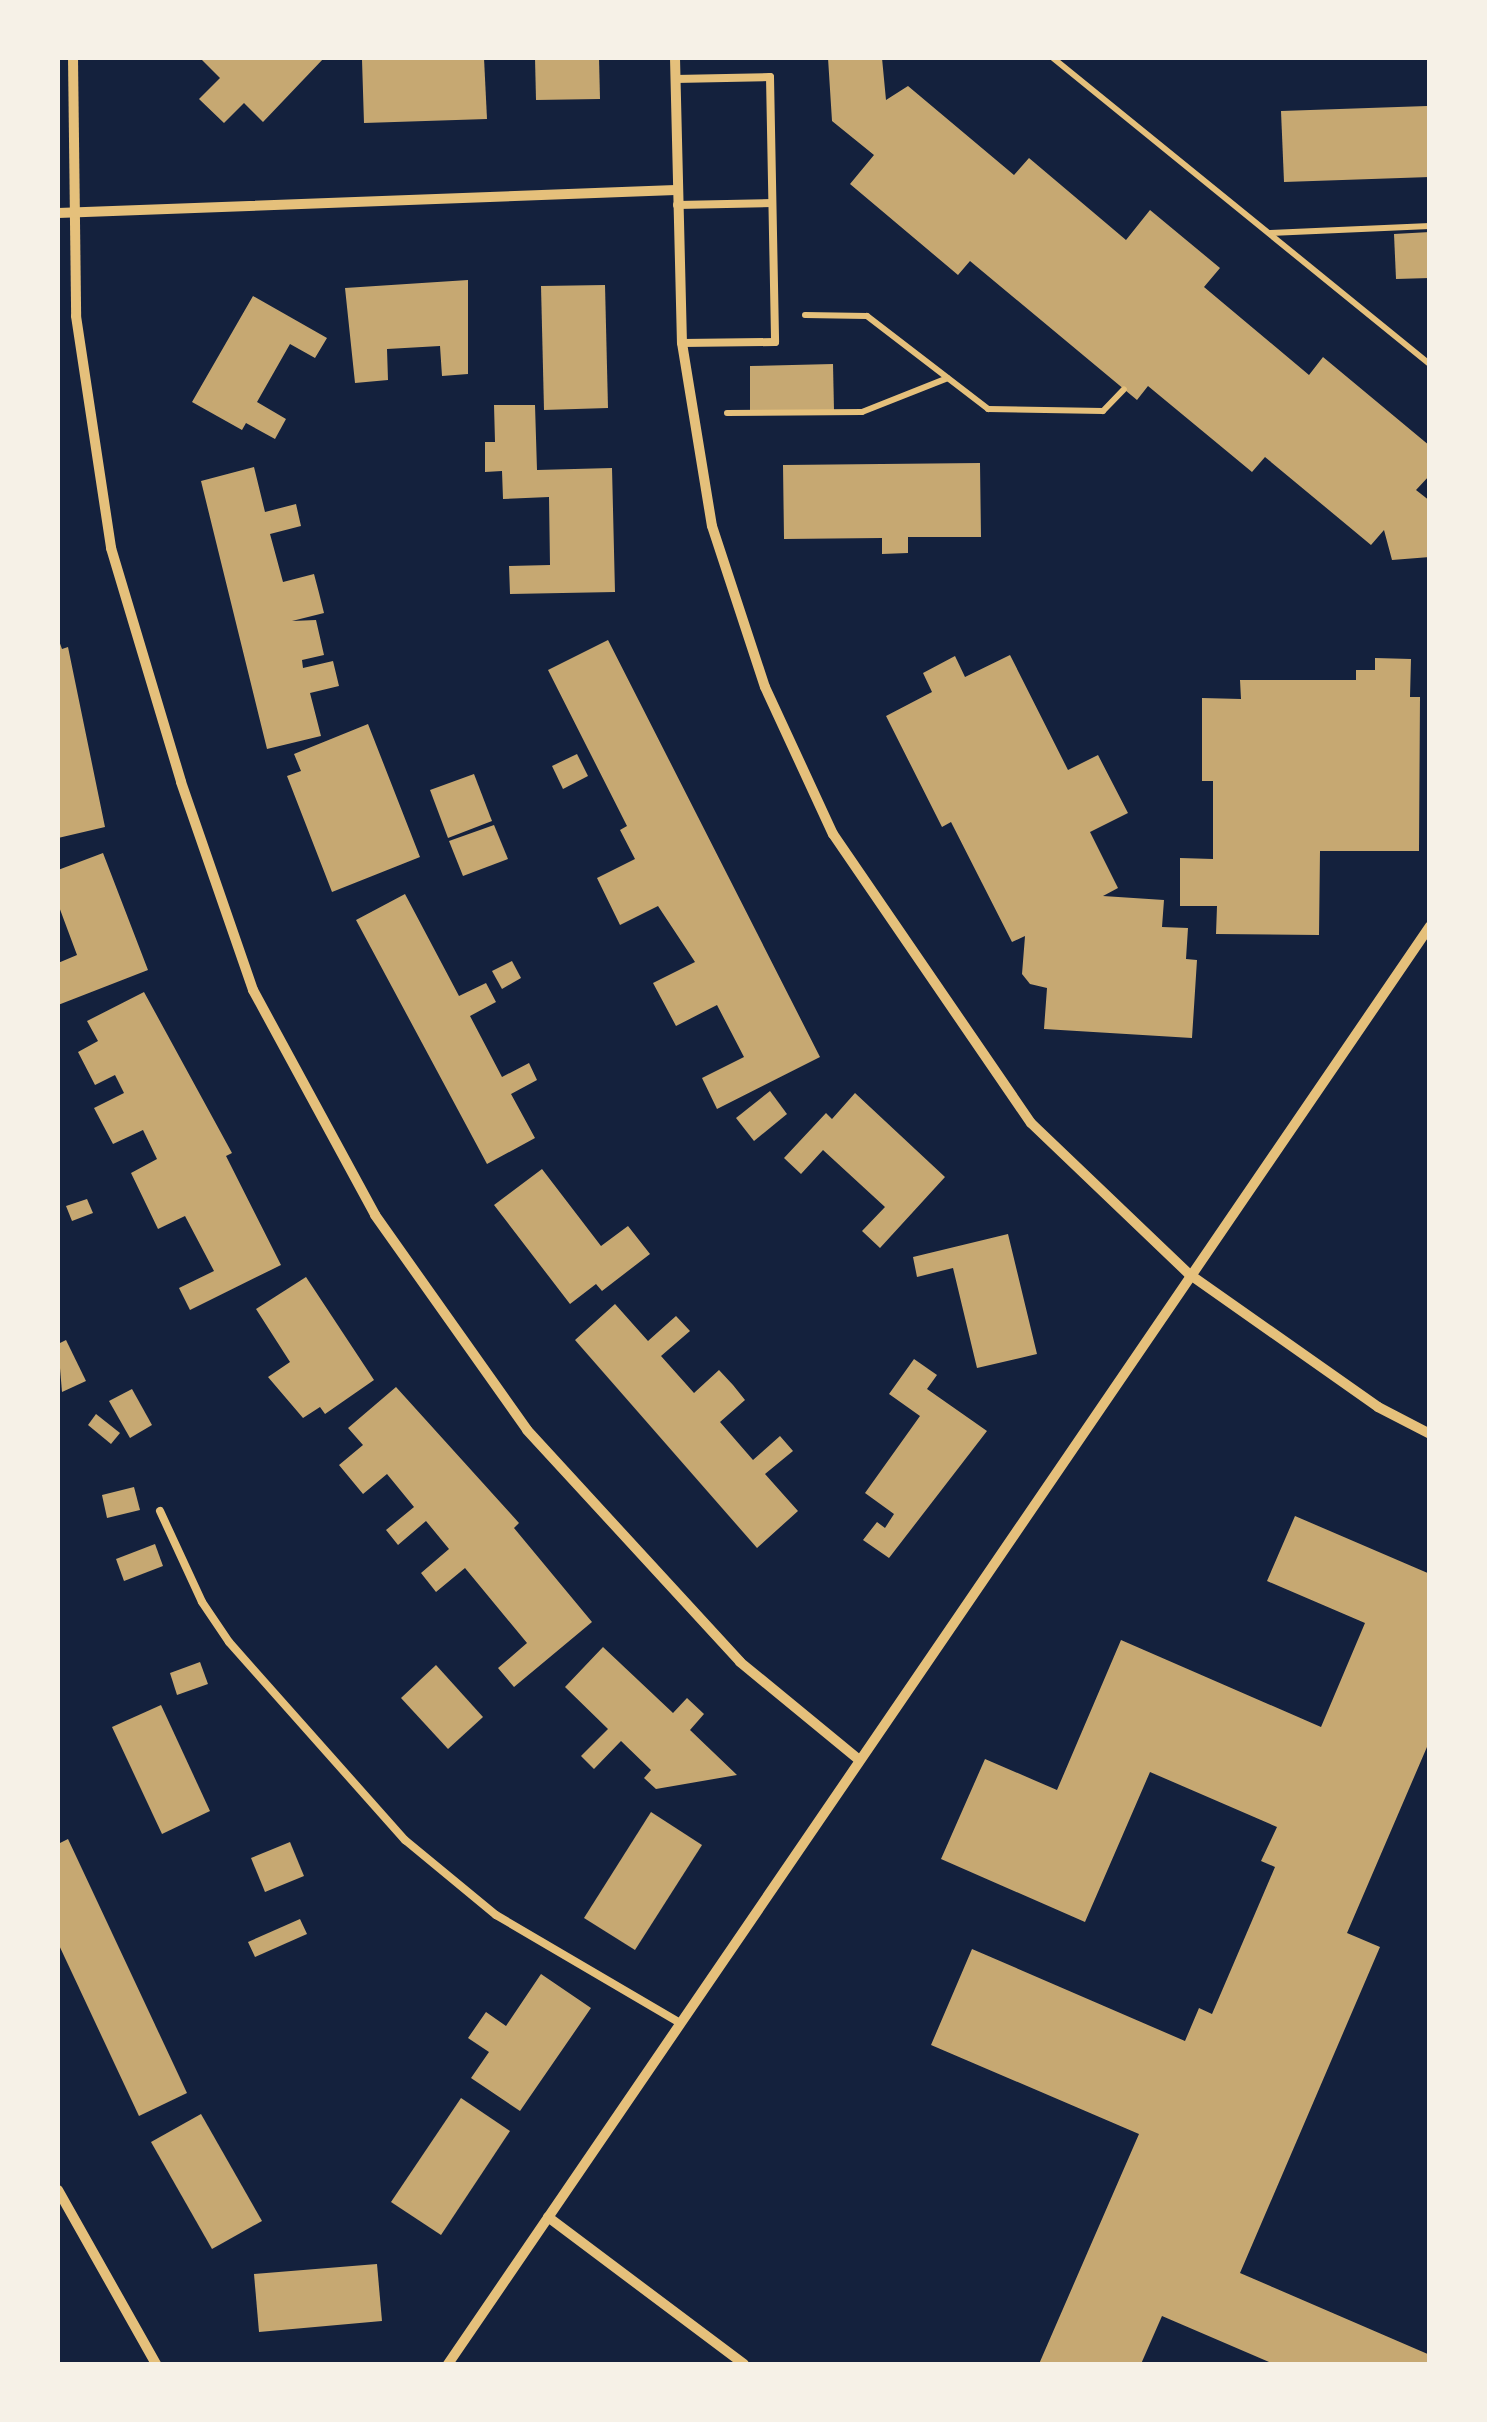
<!DOCTYPE html>
<html>
<head>
<meta charset="utf-8">
<style>
	body { margin:0 }
	#map { position:relative; width:1487px; height:2422px; overflow:hidden; background:#14213d; font-family:Quicksand,sans-serif }
	div>[style] { position:absolute }
	[style*='--x'] { left:calc(var(--x)*1px); top:calc(var(--y)*1px); width:calc(var(--w)*1px); rotate:calc(var(--a)*1deg) }
	.building>* { inset:0; background:#c6a872 }
	.path>* { height:6px; margin:-3px; padding:0 3px; transform-origin:3px; border-radius:3px; background:#e5c07b }
	.service>* { height:8px; margin:-4px; padding:0 4px; transform-origin:4px; border-radius:4px; background:#e5c07b }
	.minor>* { height:10px; margin:-5px; padding:0 5px; transform-origin:5px; border-radius:5px; background:#e5c07b }
	span { translate:-50% -50%; white-space:nowrap; text-align:center; line-height:1.15; -webkit-text-stroke:8px #f6f1e7; paint-order:stroke }
	.frame { position:absolute; inset:0; border:60px solid #f6f1e7; pointer-events:none }
</style>
</head>
<body>
<div id="map">
	<div class="building">
		<div style="clip-path:polygon(200px 58px,324px 58px,263px 122px,244px 103px,224px 123px,199px 99px,220px 78px)"></div>
		<div style="clip-path:polygon(484px 58px,487px 119px,364px 123px,362px 60px)"></div>
		<div style="clip-path:polygon(535px 58px,599px 58px,600px 99px,536px 100px)"></div>
		<div style="clip-path:polygon(828px 58px,882px 58px,886px 100px,908px 86px,1014px 175px,1029px 158px,1126px 240px,1150px 210px,1220px 268px,1204px 287px,1309px 375px,1323px 357px,1430px 446px,1430px 475px,1416px 490px,1430px 501px,1430px 557px,1392px 560px,1384px 530px,1371px 545px,1265px 457px,1252px 472px,1148px 386px,1137px 400px,970px 261px,958px 275px,850px 184px,874px 155px,832px 121px)"></div>
		<div style="clip-path:polygon(1427px 106px,1430px 177px,1284px 182px,1281px 111px)"></div>
		<div style="clip-path:polygon(1430px 232px,1430px 278px,1396px 279px,1394px 234px)"></div>
		<div style="clip-path:polygon(468px 280px,468px 374px,442px 376px,440px 346px,387px 349px,388px 380px,355px 383px,345px 288px)"></div>
		<div style="clip-path:polygon(605px 285px,608px 408px,544px 410px,541px 286px)"></div>
		<div style="clip-path:polygon(253px 296px,327px 338px,315px 358px,290px 344px,257px 402px,286px 419px,275px 439px,246px 423px,242px 430px,192px 402px)"></div>
		<div style="clip-path:polygon(833px 364px,834px 411px,750px 412px,750px 366px)"></div>
		<div style="clip-path:polygon(494px 405px,535px 405px,537px 470px,612px 468px,615px 592px,510px 594px,509px 566px,550px 565px,549px 497px,503px 499px,502px 471px,485px 472px,485px 442px,495px 442px)"></div>
		<div style="clip-path:polygon(980px 463px,981px 537px,908px 537px,908px 553px,882px 554px,882px 538px,784px 539px,783px 465px)"></div>
		<div style="clip-path:polygon(254px 467px,265px 512px,296px 504px,301px 526px,270px 534px,283px 582px,314px 574px,319px 593px,324px 613px,292px 621px,316px 620px,324px 655px,302px 660px,303px 668px,333px 661px,339px 686px,310px 693px,321px 736px,267px 749px,201px 481px)"></div>
		<div style="clip-path:polygon(58px 638px,62px 649px,68px 647px,105px 827px,58px 838px)"></div>
		<div style="clip-path:polygon(608px 640px,820px 1057px,717px 1109px,702px 1078px,744px 1057px,717px 1005px,676px 1026px,653px 983px,695px 962px,658px 906px,620px 925px,597px 878px,635px 859px,620px 830px,627px 826px,548px 670px)"></div>
		<div style="clip-path:polygon(1010px 655px,1068px 770px,1098px 755px,1128px 813px,1090px 832px,1118px 888px,1103px 896px,1164px 900px,1162px 927px,1188px 928px,1186px 959px,1197px 960px,1192px 1038px,1044px 1029px,1047px 988px,1030px 984px,1022px 974px,1025px 936px,1012px 942px,951px 822px,942px 827px,886px 716px,932px 692px,923px 673px,955px 656px,965px 677px)"></div>
		<div style="clip-path:polygon(1375px 658px,1411px 659px,1410px 697px,1420px 697px,1419px 851px,1320px 851px,1319px 935px,1216px 934px,1217px 906px,1180px 906px,1180px 858px,1213px 859px,1213px 781px,1202px 781px,1202px 698px,1241px 699px,1240px 680px,1356px 680px,1356px 670px,1375px 670px)"></div>
		<div style="clip-path:polygon(368px 724px,420px 857px,332px 892px,287px 776px,301px 771px,294px 754px)"></div>
		<div style="clip-path:polygon(577px 754px,588px 776px,563px 789px,552px 766px)"></div>
		<div style="clip-path:polygon(474px 774px,492px 821px,448px 838px,430px 790px)"></div>
		<div style="clip-path:polygon(494px 825px,508px 859px,463px 876px,449px 841px)"></div>
		<div style="clip-path:polygon(103px 853px,148px 970px,58px 1005px,58px 963px,77px 955px,58px 904px,58px 870px)"></div>
		<div style="clip-path:polygon(405px 894px,459px 996px,486px 983px,496px 1002px,470px 1016px,502px 1077px,529px 1063px,537px 1080px,511px 1094px,535px 1138px,487px 1164px,356px 920px)"></div>
		<div style="clip-path:polygon(512px 961px,521px 978px,502px 989px,492px 971px)"></div>
		<div style="clip-path:polygon(144px 992px,232px 1153px,226px 1156px,281px 1265px,190px 1310px,179px 1288px,214px 1271px,185px 1216px,158px 1229px,131px 1173px,157px 1159px,143px 1130px,113px 1144px,94px 1108px,124px 1093px,115px 1075px,95px 1085px,78px 1052px,98px 1041px,87px 1021px)"></div>
		<div style="clip-path:polygon(770px 1091px,787px 1114px,754px 1141px,736px 1118px)"></div>
		<div style="clip-path:polygon(855px 1093px,945px 1177px,880px 1248px,862px 1231px,885px 1207px,823px 1150px,801px 1174px,784px 1158px,826px 1113px,832px 1119px)"></div>
		<div style="clip-path:polygon(542px 1169px,601px 1246px,628px 1226px,650px 1254px,602px 1291px,596px 1284px,570px 1304px,494px 1205px)"></div>
		<div style="clip-path:polygon(87px 1199px,93px 1213px,72px 1221px,66px 1206px)"></div>
		<div style="clip-path:polygon(1008px 1234px,1037px 1354px,977px 1368px,953px 1268px,917px 1277px,913px 1257px)"></div>
		<div style="clip-path:polygon(306px 1277px,374px 1380px,325px 1414px,320px 1407px,303px 1418px,268px 1377px,290px 1362px,256px 1309px)"></div>
		<div style="clip-path:polygon(615px 1304px,648px 1341px,676px 1316px,690px 1331px,661px 1356px,694px 1393px,719px 1370px,733px 1385px,745px 1400px,720px 1422px,753px 1460px,780px 1436px,793px 1451px,765px 1474px,798px 1511px,757px 1548px,575px 1340px)"></div>
		<div style="clip-path:polygon(66px 1340px,86px 1381px,62px 1392px,58px 1344px)"></div>
		<div style="clip-path:polygon(914px 1359px,937px 1375px,927px 1389px,987px 1431px,889px 1558px,863px 1540px,877px 1522px,885px 1528px,894px 1514px,865px 1493px,920px 1416px,889px 1394px)"></div>
		<div style="clip-path:polygon(396px 1387px,519px 1523px,514px 1528px,592px 1622px,514px 1687px,498px 1668px,527px 1643px,465px 1568px,436px 1592px,421px 1573px,449px 1549px,426px 1521px,398px 1545px,386px 1530px,414px 1507px,387px 1474px,363px 1494px,339px 1465px,363px 1445px,348px 1428px)"></div>
		<div style="clip-path:polygon(132px 1389px,152px 1425px,130px 1438px,109px 1401px)"></div>
		<div style="clip-path:polygon(96px 1414px,120px 1433px,111px 1444px,88px 1425px)"></div>
		<div style="clip-path:polygon(134px 1487px,140px 1510px,107px 1518px,102px 1495px)"></div>
		<div style="clip-path:polygon(1295px 1516px,1430px 1574px,1430px 1740px,1347px 1933px,1380px 1947px,1240px 2273px,1430px 2355px,1430px 2364px,1274px 2364px,1162px 2316px,1141px 2364px,1039px 2364px,1139px 2134px,931px 2045px,972px 1949px,1185px 2041px,1199px 2008px,1212px 2014px,1275px 1867px,1261px 1861px,1277px 1827px,1150px 1772px,1085px 1922px,941px 1859px,985px 1759px,1057px 1790px,1121px 1640px,1321px 1727px,1365px 1623px,1267px 1581px)"></div>
		<div style="clip-path:polygon(155px 1544px,163px 1566px,124px 1581px,116px 1559px)"></div>
		<div style="clip-path:polygon(603px 1647px,673px 1713px,687px 1698px,704px 1714px,690px 1730px,737px 1775px,656px 1789px,644px 1778px,651px 1770px,621px 1741px,594px 1769px,581px 1756px,608px 1729px,565px 1687px)"></div>
		<div style="clip-path:polygon(200px 1662px,208px 1684px,177px 1695px,170px 1673px)"></div>
		<div style="clip-path:polygon(436px 1665px,483px 1717px,448px 1749px,401px 1698px)"></div>
		<div style="clip-path:polygon(161px 1705px,210px 1811px,162px 1834px,112px 1727px)"></div>
		<div style="clip-path:polygon(651px 1812px,702px 1845px,635px 1950px,584px 1918px)"></div>
		<div style="clip-path:polygon(68px 1839px,187px 2093px,139px 2116px,58px 1943px,58px 1844px)"></div>
		<div style="clip-path:polygon(290px 1842px,304px 1876px,265px 1892px,251px 1858px)"></div>
		<div style="clip-path:polygon(300px 1919px,307px 1934px,255px 1957px,248px 1942px)"></div>
		<div style="clip-path:polygon(541px 1974px,591px 2008px,520px 2111px,471px 2078px,489px 2052px,468px 2038px,486px 2012px,506px 2026px)"></div>
		<div style="clip-path:polygon(461px 2098px,510px 2131px,441px 2235px,391px 2202px)"></div>
		<div style="clip-path:polygon(201px 2114px,262px 2221px,212px 2249px,151px 2142px)"></div>
		<div style="clip-path:polygon(377px 2264px,382px 2321px,259px 2332px,254px 2274px)"></div>
	</div>
	<div class="path">
		<div style="--x:1053;--y:58;--w:486;--a:39.1"></div>
		<div style="--x:1270;--y:233;--w:160;--a:-2.5"></div>
		<div style="--x:805;--y:315;--w:62;--a:0.9"></div>
		<div style="--x:867;--y:316;--w:153;--a:37.5"></div>
		<div style="--x:988;--y:409;--w:115;--a:1"></div>
		<div style="--x:1103;--y:411;--w:30;--a:-46"></div>
		<div style="--x:727;--y:413;--w:135;--a:-0.4"></div>
		<div style="--x:862;--y:412;--w:92;--a:-21.6"></div>
	</div>
	<div class="service">
		<div style="--x:675;--y:79;--w:95;--a:-1.2"></div>
		<div style="--x:770;--y:77;--w:265;--a:88.9"></div>
		<div style="--x:775;--y:342;--w:93;--a:179.4"></div>
		<div style="--x:677;--y:205;--w:95;--a:-1.2"></div>
		<div style="--x:160;--y:1511;--w:100;--a:65.2"></div>
		<div style="--x:202;--y:1602;--w:48;--a:56"></div>
		<div style="--x:229;--y:1642;--w:265;--a:48.4"></div>
		<div style="--x:405;--y:1840;--w:118;--a:39.5"></div>
		<div style="--x:496;--y:1915;--w:213;--a:30.4"></div>
	</div>
	<div class="minor">
		<div style="--x:73;--y:58;--w:258;--a:89.3"></div>
		<div style="--x:76;--y:316;--w:235;--a:81.4"></div>
		<div style="--x:111;--y:548;--w:244;--a:73.3"></div>
		<div style="--x:181;--y:782;--w:220;--a:70.9"></div>
		<div style="--x:253;--y:990;--w:256;--a:61.5"></div>
		<div style="--x:375;--y:1215;--w:263;--a:54.7"></div>
		<div style="--x:527;--y:1430;--w:315;--a:47.4"></div>
		<div style="--x:740;--y:1662;--w:153;--a:39.4"></div>
		<div style="--x:675;--y:58;--w:285;--a:88.6"></div>
		<div style="--x:682;--y:343;--w:185;--a:80.7"></div>
		<div style="--x:712;--y:526;--w:169;--a:71.8"></div>
		<div style="--x:765;--y:687;--w:162;--a:65.2"></div>
		<div style="--x:833;--y:834;--w:350;--a:55.6"></div>
		<div style="--x:1031;--y:1123;--w:219;--a:43.7"></div>
		<div style="--x:1189;--y:1274;--w:231;--a:35.1"></div>
		<div style="--x:1378;--y:1407;--w:59;--a:27.4"></div>
		<div style="--x:58;--y:213;--w:618;--a:-2.13"></div>
		<div style="--x:58;--y:2190;--w:200;--a:60.6"></div>
		<div style="--x:548;--y:2217;--w:245;--a:36.9"></div>
		<div style="--x:448;--y:2364;--w:1741;--a:-55.67"></div>
	</div>
	<div class="frame"></div>
</div>
</body>
</html>
